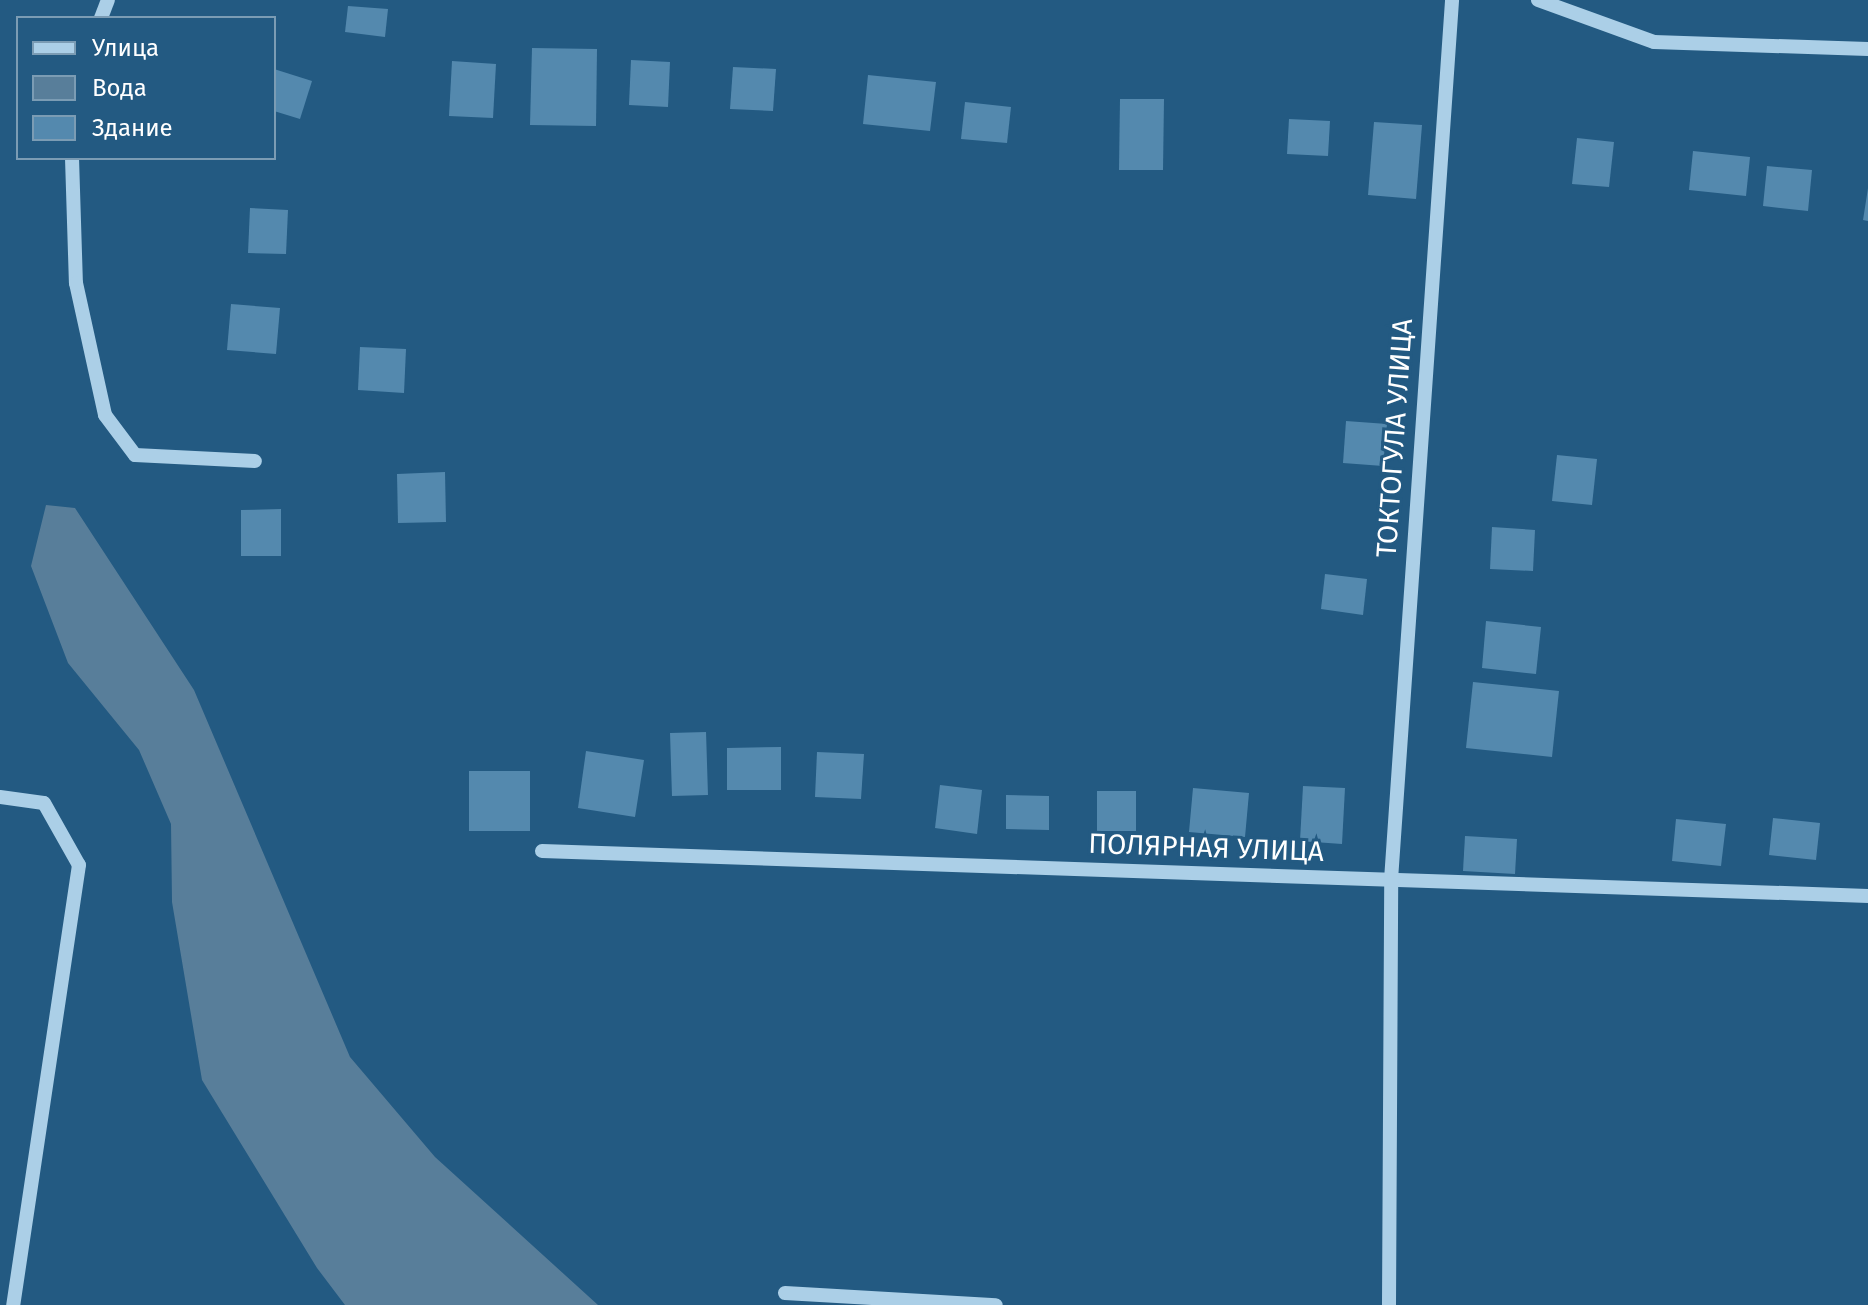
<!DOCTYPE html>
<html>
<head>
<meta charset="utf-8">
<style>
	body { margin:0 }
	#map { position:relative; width:1868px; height:1305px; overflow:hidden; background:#235a82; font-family:"Fira Sans",sans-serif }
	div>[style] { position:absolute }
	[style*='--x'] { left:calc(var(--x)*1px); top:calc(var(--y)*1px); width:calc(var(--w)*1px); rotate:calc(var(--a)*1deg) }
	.water>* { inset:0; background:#587e9a }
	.building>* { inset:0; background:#5489ae }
	.minor>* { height:14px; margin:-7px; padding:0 7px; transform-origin:7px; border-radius:7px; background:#abcfe7 }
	span { translate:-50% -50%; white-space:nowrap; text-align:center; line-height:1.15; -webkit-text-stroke:6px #235a82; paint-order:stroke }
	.street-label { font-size:28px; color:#fff }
	.legend { position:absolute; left:16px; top:16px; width:260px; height:144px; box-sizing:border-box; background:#235a82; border:2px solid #7b9cb4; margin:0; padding:10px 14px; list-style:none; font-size:24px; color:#fff }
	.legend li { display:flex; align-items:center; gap:16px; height:40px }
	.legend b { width:40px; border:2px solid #7b9cb4 }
</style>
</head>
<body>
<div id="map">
	<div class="water">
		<div style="clip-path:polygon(46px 505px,75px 508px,194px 690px,350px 1057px,435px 1157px,598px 1305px,345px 1305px,317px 1268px,202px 1080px,172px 902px,171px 824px,139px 750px,68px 663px,31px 566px)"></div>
	</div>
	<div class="building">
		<div style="clip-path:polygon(348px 6px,388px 9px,385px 37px,345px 32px)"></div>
		<div style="clip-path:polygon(532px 48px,597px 49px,596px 126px,530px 125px)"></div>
		<div style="clip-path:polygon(631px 60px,670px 62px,668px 107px,629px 105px)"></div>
		<div style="clip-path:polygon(452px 61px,496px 64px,493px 118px,449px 116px)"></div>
		<div style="clip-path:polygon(733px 67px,776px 69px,773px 111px,730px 109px)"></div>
		<div style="clip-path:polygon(274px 69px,312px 81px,300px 119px,274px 111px)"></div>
		<div style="clip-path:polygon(868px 75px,936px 82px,930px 131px,863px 124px)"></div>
		<div style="clip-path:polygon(1120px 99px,1164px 99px,1163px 170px,1119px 170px)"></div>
		<div style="clip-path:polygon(965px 102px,1011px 107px,1007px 143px,961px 139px)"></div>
		<div style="clip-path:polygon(1289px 119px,1330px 121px,1328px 156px,1287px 154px)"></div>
		<div style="clip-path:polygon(1374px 122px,1422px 125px,1416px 199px,1368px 195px)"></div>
		<div style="clip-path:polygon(1577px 138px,1614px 142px,1609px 187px,1572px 184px)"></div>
		<div style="clip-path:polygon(1693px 151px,1750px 157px,1746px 196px,1689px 190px)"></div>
		<div style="clip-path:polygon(1767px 166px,1812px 170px,1808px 211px,1763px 206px)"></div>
		<div style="clip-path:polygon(1868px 188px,1868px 221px,1863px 220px)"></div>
		<div style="clip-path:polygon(250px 208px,288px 210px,286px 254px,248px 253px)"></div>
		<div style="clip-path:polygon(231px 304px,280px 308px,276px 354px,227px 350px)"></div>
		<div style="clip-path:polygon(360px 347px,406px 349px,404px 393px,358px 390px)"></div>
		<div style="clip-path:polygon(1346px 421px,1387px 424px,1383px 466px,1343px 463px)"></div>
		<div style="clip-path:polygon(1557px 455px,1597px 459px,1592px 505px,1552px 501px)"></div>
		<div style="clip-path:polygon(445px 472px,446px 522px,398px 523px,397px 474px)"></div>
		<div style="clip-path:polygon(281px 509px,281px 556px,241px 556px,241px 510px)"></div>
		<div style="clip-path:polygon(1492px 527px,1535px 530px,1533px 571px,1490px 569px)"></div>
		<div style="clip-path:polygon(1325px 574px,1367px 579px,1363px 615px,1321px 609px)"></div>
		<div style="clip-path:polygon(1486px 621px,1541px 627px,1536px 674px,1482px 668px)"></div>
		<div style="clip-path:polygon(1473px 682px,1559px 691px,1552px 757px,1466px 748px)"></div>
		<div style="clip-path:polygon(706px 732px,708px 795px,672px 796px,670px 733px)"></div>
		<div style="clip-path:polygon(781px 747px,781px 790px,727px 790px,727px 748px)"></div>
		<div style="clip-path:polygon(586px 751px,644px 760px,635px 817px,578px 808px)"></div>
		<div style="clip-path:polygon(817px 752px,864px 754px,861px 799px,815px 797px)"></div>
		<div style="clip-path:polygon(469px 771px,530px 771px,530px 831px,469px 831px)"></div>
		<div style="clip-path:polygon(940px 785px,982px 790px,977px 834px,935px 828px)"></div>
		<div style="clip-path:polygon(1303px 786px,1345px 788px,1342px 844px,1300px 841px)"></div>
		<div style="clip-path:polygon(1193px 788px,1249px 793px,1245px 837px,1189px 832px)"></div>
		<div style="clip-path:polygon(1097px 791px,1136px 791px,1136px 831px,1097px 831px)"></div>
		<div style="clip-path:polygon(1006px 795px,1049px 796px,1049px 830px,1006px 829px)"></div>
		<div style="clip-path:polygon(1773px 818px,1820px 823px,1816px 860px,1769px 855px)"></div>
		<div style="clip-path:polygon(1676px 819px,1726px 824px,1721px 866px,1672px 861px)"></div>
		<div style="clip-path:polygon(1465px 836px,1517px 839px,1515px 874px,1463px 871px)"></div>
	</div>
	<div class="minor">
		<div style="--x:1538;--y:0;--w:123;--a:19.9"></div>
		<div style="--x:1654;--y:42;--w:214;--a:1.9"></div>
		<div style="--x:101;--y:18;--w:19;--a:-69"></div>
		<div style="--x:72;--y:158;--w:125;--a:88.2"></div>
		<div style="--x:76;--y:283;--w:135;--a:77.6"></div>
		<div style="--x:105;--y:415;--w:50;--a:53.1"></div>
		<div style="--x:135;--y:455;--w:120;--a:2.9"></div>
		<div style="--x:0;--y:797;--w:44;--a:7.8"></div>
		<div style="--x:44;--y:803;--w:71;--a:60.6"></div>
		<div style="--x:79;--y:865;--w:445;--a:98.5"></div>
		<div style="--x:542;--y:851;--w:1327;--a:1.94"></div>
		<div style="--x:785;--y:1293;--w:211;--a:3.3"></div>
		<div style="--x:1389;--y:1305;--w:425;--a:-89.7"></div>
		<div style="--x:1391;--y:880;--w:882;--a:-86.03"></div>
	</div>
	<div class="street-label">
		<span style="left:1395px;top:438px;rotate:-86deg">ТОКТОГУЛА УЛИЦА</span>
		<span style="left:1206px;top:848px;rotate:2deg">ПОЛЯРНАЯ УЛИЦА</span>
	</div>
	<ul class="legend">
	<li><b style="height:10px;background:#abcfe7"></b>Улица</li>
	<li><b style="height:22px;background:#587e9a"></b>Вода</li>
	<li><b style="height:22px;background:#5489ae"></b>Здание</li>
	</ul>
</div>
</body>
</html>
